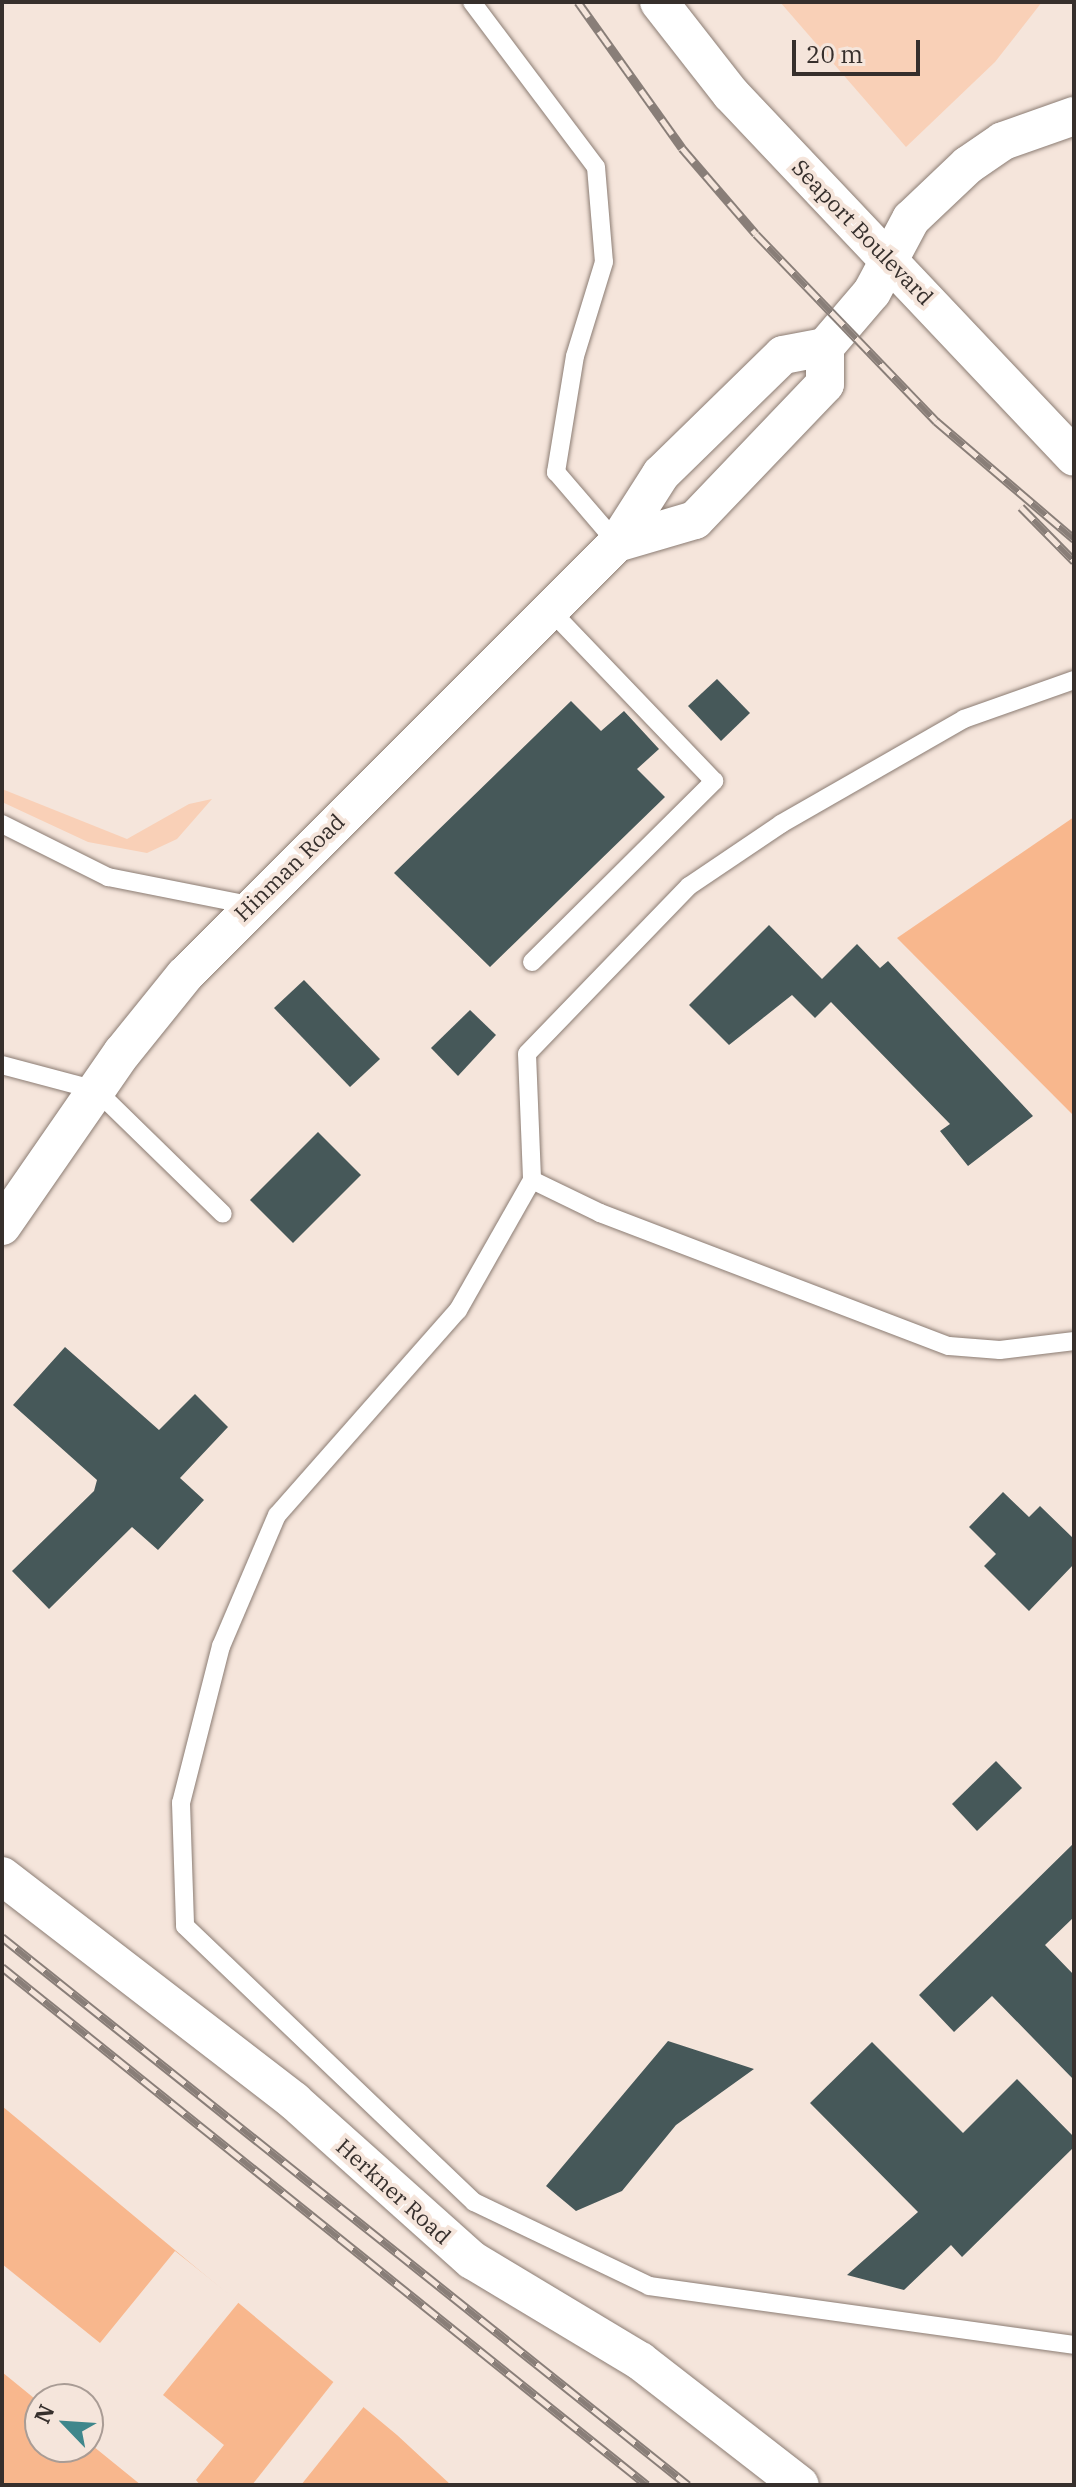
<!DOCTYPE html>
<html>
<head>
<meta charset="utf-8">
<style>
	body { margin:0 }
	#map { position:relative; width:1076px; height:2487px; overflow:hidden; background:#f5e5db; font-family:"IBM Plex Serif",serif }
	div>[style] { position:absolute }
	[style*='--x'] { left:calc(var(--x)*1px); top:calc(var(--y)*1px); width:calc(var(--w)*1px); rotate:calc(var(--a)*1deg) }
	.green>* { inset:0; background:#f9d0b7 }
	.water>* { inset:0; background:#f8b78d }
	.pier>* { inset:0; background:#f5e5db }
	.building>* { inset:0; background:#465859 }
	.roads { filter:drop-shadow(0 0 2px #8b7c73) drop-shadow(0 0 2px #8b7c73) }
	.lane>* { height:18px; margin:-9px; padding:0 9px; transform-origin:9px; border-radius:9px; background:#fff }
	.street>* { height:38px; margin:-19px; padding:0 19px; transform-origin:19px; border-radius:19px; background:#fff }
	.rail>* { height:9px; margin-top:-4.5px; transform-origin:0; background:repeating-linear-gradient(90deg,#f5e5db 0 18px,#897e78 0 36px); box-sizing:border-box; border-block:2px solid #897e78 }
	span { translate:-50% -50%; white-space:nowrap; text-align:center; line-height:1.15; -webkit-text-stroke:8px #f5e5db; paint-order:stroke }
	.street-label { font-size:22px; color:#362f2c }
	.frame { position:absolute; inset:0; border:4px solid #362f2c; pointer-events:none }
	.north { position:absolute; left:24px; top:2383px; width:80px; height:80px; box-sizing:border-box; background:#f5e5db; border:2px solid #a99c95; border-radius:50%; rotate:295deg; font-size:22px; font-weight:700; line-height:32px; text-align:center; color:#362f2c }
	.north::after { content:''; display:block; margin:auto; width:28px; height:36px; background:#3f878c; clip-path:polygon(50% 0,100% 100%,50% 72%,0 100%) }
	.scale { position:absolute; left:792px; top:40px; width:128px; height:36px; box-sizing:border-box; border:4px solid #362f2c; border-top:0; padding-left:10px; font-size:24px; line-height:28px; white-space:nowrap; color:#362f2c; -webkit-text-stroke:6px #f5e5db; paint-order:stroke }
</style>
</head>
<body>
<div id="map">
	<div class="green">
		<div style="clip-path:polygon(780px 2px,1042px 2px,995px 62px,906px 147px)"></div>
		<div style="clip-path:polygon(2px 789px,127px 839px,189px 804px,212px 799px,177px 839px,147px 853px,88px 842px,2px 802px)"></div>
	</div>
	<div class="water">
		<div style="clip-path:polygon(1074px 817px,1074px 1116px,897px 938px)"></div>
		<div style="clip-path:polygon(evenodd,2px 2106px,397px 2435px,451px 2485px,2px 2485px,2px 2106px,40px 2399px,88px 2399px,88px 2447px,40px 2447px,40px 2399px)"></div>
	</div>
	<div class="pier">
		<div style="clip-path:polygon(175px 2251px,239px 2302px,163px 2395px,224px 2445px,196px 2480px,200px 2485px,141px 2485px,88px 2442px,88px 2399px,40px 2403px,2px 2372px,2px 2264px,100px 2343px)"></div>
		<div style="clip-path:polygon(335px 2380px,366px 2404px,301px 2485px,252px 2485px)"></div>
	</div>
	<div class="building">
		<div style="clip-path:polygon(717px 679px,750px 713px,721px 741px,688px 706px)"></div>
		<div style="clip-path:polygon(571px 701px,601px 731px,624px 711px,659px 749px,637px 769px,665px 797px,490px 967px,394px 873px)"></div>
		<div style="clip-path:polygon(769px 925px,822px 979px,857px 944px,880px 968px,888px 961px,1033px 1116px,968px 1166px,940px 1131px,950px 1124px,831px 1002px,815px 1018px,792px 995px,729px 1045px,689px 1005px)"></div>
		<div style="clip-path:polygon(304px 980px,380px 1059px,350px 1087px,274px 1008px)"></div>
		<div style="clip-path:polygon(470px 1010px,496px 1035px,458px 1076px,431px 1048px)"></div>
		<div style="clip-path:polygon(318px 1132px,361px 1175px,293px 1243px,250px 1200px)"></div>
		<div style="clip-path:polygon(65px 1347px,159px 1430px,195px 1394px,228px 1427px,180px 1478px,204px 1500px,158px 1550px,132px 1527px,49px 1609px,12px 1571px,94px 1491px,97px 1480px,13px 1405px)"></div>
		<div style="clip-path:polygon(1003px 1492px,1029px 1517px,1040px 1506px,1074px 1539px,1074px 1564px,1029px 1611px,984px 1566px,996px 1554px,969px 1527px)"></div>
		<div style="clip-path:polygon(996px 1761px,1022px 1788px,977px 1831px,952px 1804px)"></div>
		<div style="clip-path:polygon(1074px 1843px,1074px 1917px,1045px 1945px,1074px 1975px,1074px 2080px,992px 1996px,954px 2032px,919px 1995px)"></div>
		<div style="clip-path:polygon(668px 2041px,754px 2069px,676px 2125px,622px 2191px,576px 2211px,546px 2186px)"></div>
		<div style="clip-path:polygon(872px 2042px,963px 2133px,1017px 2079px,1074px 2137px,1074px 2147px,962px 2257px,951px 2245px,904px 2290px,847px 2275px,918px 2212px,810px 2103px)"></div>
	</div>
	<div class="roads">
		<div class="lane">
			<div style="--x:472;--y:2;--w:206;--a:53.1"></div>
			<div style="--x:596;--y:167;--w:95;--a:85.2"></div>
			<div style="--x:604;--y:262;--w:98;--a:107.1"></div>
			<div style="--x:575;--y:356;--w:118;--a:99.3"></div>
			<div style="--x:556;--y:472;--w:94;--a:49.3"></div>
			<div style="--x:1074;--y:680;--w:117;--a:160.5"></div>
			<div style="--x:964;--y:719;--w:211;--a:150.2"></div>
			<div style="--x:781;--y:824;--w:111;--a:146"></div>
			<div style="--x:689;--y:886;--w:233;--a:134"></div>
			<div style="--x:527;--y:1054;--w:126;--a:87.7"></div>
			<div style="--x:532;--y:1180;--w:76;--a:25.9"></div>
			<div style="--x:600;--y:1213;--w:373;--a:20.9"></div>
			<div style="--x:949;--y:1346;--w:51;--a:4.5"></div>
			<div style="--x:1000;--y:1350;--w:75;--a:-6.9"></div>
			<div style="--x:2;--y:824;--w:119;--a:26.6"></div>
			<div style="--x:108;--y:877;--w:144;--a:11.2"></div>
			<div style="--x:532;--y:962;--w:257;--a:-44.8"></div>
			<div style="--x:714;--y:781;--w:233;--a:-133.8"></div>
			<div style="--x:2;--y:1065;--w:97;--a:14.9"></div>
			<div style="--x:96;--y:1090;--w:177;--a:44.3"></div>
			<div style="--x:532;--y:1180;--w:150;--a:119.6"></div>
			<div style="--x:458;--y:1310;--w:273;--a:131.4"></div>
			<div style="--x:277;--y:1515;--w:142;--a:113.1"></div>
			<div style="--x:221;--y:1646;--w:162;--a:104.3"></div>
			<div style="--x:181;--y:1803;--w:123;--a:88.1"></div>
			<div style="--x:185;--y:1926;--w:400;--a:43.7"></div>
			<div style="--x:474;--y:2202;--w:194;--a:25.6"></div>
			<div style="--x:649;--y:2286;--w:429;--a:7.9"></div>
		</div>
		<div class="street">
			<div style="--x:659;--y:2;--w:117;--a:52"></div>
			<div style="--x:731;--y:94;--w:499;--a:46.6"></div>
			<div style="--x:825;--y:347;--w:37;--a:90"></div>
			<div style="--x:825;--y:384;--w:188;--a:133.7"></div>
			<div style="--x:695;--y:520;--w:81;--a:163.6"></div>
			<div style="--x:617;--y:543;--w:82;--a:-57.5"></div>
			<div style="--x:661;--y:474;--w:170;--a:-44.3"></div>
			<div style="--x:783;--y:355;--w:43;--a:-10.8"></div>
			<div style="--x:825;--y:347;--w:72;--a:-49.5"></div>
			<div style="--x:872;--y:292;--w:83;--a:-61.9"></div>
			<div style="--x:911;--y:219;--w:79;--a:-43.5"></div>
			<div style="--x:968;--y:165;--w:42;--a:-34.4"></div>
			<div style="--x:1003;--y:141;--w:75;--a:-19.4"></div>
			<div style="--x:2;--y:1226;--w:211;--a:-55.3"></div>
			<div style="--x:122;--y:1053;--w:100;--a:-51.1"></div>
			<div style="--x:185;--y:975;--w:611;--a:-45"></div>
			<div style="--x:2;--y:1876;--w:369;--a:37.6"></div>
			<div style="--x:294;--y:2101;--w:239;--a:41.8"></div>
			<div style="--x:472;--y:2260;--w:196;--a:31"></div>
			<div style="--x:640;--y:2361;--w:202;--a:37.8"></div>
		</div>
	</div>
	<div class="rail">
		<div style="--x:578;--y:2;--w:179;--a:54.5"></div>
		<div style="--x:682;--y:148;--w:113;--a:49.3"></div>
		<div style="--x:756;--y:234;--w:260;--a:46.1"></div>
		<div style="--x:936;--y:421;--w:182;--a:40.5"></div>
		<div style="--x:1021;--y:507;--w:76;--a:45.5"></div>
		<div style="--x:2;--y:1937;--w:878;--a:38.62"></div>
		<div style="--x:2;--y:1967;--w:827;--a:38.77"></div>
	</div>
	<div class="street-label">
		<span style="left:863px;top:232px;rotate:46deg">Seaport Boulevard</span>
		<span style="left:289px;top:867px;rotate:-44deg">Hinman Road</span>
		<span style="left:394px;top:2191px;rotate:42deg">Herkner Road</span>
	</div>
	<div class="frame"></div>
	<div class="north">N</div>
	<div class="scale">20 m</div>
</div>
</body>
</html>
